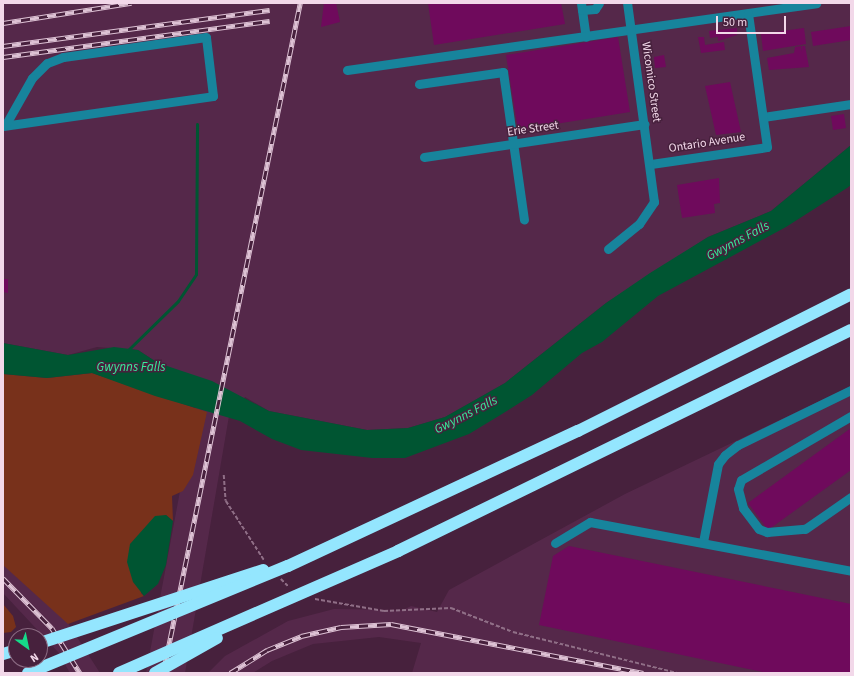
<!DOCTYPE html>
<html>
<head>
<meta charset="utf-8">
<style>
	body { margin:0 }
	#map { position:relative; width:854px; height:676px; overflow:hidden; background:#47213d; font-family:"Source Sans 3",sans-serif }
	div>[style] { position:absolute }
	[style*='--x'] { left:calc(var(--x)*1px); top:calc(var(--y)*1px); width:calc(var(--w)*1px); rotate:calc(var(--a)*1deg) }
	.built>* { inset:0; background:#55284a }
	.green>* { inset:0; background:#78311b }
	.water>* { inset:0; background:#005532 }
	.stream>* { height:3px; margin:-1.5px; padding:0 1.5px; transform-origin:1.5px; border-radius:1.5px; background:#005532 }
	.building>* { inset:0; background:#6f0a5c }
	.path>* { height:1.5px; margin-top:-0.75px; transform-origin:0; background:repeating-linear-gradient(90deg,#906f87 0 4px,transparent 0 6px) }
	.minor>* { height:9px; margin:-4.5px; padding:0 4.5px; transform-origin:4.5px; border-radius:4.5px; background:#17849c }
	.highway>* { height:12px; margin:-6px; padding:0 6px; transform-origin:6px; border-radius:6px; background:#94e6fe }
	.rail>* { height:4.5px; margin-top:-2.25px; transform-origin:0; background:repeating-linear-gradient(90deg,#47213d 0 9px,#ddc2d4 0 18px); box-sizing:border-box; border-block:1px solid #ddc2d4 }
	.highway-bridge>* { height:12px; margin:-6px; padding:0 6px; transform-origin:6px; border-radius:6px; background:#94e6fe }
	span { translate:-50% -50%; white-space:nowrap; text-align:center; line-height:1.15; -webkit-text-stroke:3px #47213d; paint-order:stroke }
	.street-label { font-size:12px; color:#f2d8e9 }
	.water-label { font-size:13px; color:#36ee9b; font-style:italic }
	.frame { position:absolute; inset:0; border:4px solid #f2d8e9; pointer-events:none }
	.north { position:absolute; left:8px; top:628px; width:40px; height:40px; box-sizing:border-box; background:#47213d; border:1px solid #8b6a82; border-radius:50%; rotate:147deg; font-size:11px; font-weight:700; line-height:16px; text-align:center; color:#f2d8e9 }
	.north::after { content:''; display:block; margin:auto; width:14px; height:18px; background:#16d989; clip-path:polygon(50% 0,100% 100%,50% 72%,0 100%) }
	.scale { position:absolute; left:716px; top:16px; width:70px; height:18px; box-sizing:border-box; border:2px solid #f2d8e9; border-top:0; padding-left:5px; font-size:12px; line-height:14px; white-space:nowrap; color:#f2d8e9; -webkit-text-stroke:3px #47213d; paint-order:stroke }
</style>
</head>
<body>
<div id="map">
	<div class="built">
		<div style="clip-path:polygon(3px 3px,851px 3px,851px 145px,771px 211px,708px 237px,606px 303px,505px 383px,445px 417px,408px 428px,367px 430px,269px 411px,245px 397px,229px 416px,185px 673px,146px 673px,201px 379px,158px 363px,138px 350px,97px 347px,68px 355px,3px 343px)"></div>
		<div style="clip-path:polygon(851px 386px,851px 673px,412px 673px,421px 643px,379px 637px,313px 644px,272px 661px,253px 673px,208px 673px,225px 656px,288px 621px,334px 609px,403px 610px,411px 606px,437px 612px,449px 590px,625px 494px)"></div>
		<div style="clip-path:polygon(3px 558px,59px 609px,100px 673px,70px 673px,58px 652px,3px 593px)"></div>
	</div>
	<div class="green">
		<div style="clip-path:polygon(92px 373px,207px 412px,193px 475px,183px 491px,172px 496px,173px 521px,166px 515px,141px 593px,144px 596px,68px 624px,3px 565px,3px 374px,47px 378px)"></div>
		<div style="clip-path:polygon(3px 604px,13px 616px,16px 627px,11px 632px,3px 633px)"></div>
	</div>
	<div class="water">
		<div style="clip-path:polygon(851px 145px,851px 185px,847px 188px,786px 227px,658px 296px,602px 342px,582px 353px,532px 395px,502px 414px,469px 434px,405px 458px,372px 458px,301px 450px,272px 439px,240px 421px,155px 396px,92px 373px,47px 378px,3px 374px,3px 343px,68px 355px,114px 347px,138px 350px,158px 363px,212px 381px,269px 411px,367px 430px,408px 428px,445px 417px,505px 383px,606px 303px,650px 273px,708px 237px,771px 211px)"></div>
		<div style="clip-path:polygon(166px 515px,173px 521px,166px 565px,158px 584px,144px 596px,133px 582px,127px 562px,130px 544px,155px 516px)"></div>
	</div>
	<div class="stream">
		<div style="--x:127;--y:351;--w:71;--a:-44.4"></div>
		<div style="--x:178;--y:301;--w:32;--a:-56"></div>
		<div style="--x:196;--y:274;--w:150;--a:-89.6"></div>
	</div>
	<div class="building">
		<div style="clip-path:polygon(324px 3px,336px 3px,340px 22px,321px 27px)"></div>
		<div style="clip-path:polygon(428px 3px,561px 3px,565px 24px,434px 45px)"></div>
		<div style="clip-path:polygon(851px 26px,851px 40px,813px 46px,811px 32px)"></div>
		<div style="clip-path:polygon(737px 28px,737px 35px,718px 41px,718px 37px,710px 38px,709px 31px)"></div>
		<div style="clip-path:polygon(804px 28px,806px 44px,763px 51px,761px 34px)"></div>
		<div style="clip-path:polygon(618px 37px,630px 112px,518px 130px,506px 55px)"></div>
		<div style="clip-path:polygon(698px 37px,704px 37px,705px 45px,724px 42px,725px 50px,701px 53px)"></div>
		<div style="clip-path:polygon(801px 46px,802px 52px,802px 46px,805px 46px,809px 67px,769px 70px,767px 58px,794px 53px,795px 47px)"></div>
		<div style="clip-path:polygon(664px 55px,666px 67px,655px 68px,654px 57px)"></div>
		<div style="clip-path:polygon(730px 82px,741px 132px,716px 135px,705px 86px)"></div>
		<div style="clip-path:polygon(844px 114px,846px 128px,833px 130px,831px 116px)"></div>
		<div style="clip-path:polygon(719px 178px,720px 203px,714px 204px,715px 213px,682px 218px,677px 185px)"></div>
		<div style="clip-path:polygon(3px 279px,8px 279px,8px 293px,3px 292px)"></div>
		<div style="clip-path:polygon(851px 428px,851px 470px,768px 530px,748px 503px)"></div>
		<div style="clip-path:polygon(569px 546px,851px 604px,851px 673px,767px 673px,539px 625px,553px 556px)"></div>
	</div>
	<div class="path">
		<div style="--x:224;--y:475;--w:26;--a:86"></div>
		<div style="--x:226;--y:501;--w:70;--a:57.2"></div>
		<div style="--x:281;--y:579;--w:10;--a:45"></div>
		<div style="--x:315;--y:599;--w:70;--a:9.9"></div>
		<div style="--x:384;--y:611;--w:67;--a:-2.6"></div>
		<div style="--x:451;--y:608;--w:66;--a:21.2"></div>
		<div style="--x:513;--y:632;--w:170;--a:14"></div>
	</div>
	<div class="minor">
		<div style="--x:581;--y:3;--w:34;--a:82"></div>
		<div style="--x:582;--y:10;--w:13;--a:-4"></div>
		<div style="--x:595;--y:9;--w:7;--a:-56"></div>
		<div style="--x:347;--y:70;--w:474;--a:-8.1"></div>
		<div style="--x:419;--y:84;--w:85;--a:-8.1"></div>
		<div style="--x:503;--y:72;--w:149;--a:81.9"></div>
		<div style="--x:763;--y:117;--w:89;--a:-8.4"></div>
		<div style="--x:3;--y:126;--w:212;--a:-8.1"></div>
		<div style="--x:213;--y:96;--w:59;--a:-96.8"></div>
		<div style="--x:206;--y:37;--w:144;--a:172"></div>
		<div style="--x:63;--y:57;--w:17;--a:159"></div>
		<div style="--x:47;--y:63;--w:21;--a:135"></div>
		<div style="--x:32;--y:78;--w:53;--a:119.5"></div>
		<div style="--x:424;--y:157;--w:223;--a:-8.5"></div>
		<div style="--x:651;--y:164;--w:117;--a:-8.3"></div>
		<div style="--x:767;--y:147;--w:135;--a:-98.1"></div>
		<div style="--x:608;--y:249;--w:40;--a:-39"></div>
		<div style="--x:639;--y:224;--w:27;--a:-56"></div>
		<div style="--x:654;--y:202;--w:201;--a:-97.7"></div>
		<div style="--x:851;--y:416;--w:127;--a:149.8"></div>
		<div style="--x:741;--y:480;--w:9;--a:108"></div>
		<div style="--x:738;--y:489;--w:20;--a:75"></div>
		<div style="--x:743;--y:508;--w:26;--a:53"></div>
		<div style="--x:759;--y:529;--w:9;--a:21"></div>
		<div style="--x:767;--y:532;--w:38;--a:-5"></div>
		<div style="--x:805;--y:529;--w:56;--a:-34.8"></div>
		<div style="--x:703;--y:542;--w:79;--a:-79.1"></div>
		<div style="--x:718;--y:464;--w:11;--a:-52"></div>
		<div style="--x:725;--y:455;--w:16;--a:-38"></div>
		<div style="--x:738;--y:445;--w:126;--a:-26"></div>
		<div style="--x:555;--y:543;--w:41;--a:-31"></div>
		<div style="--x:590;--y:522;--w:266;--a:10.6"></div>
	</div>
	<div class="highway">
		<div style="--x:398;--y:551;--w:504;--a:-26.01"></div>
		<div style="--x:288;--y:566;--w:320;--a:-25"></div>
		<div style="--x:578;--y:431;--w:305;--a:-26.6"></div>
		<div style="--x:3;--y:654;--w:14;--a:-17"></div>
	</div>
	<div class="rail">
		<div style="--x:3;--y:23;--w:130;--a:-8.9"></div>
		<div style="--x:3;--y:46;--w:269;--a:-7.7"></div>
		<div style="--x:3;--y:57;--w:269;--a:-7.7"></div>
		<div style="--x:3;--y:578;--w:70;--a:45.6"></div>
		<div style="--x:52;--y:628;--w:53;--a:58.1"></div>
		<div style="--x:163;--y:673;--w:684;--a:-78.44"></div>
		<div style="--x:230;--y:673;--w:44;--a:-31.9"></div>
		<div style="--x:267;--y:650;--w:37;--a:-22"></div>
		<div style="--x:301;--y:636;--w:41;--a:-12.7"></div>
		<div style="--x:341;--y:627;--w:50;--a:-3.4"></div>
		<div style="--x:391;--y:624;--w:257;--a:11"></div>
	</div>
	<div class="highway-bridge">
		<div style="--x:40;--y:643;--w:235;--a:-18.1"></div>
		<div style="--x:28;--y:673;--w:281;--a:-22.4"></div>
		<div style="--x:119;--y:673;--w:305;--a:-23.6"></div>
		<div style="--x:155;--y:673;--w:71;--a:-29.4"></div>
	</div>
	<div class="street-label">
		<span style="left:651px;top:82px;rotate:82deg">Wicomico Street</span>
		<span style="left:533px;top:129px;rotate:-8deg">Erie Street</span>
		<span style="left:707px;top:143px;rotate:-9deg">Ontario Avenue</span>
	</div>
	<div class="water-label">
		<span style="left:738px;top:241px;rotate:-28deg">Gwynns Falls</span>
		<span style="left:131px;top:367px">Gwynns Falls</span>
		<span style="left:466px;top:415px;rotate:-27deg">Gwynns Falls</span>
	</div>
	<div class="frame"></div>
	<div class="north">N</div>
	<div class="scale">50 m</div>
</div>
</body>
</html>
